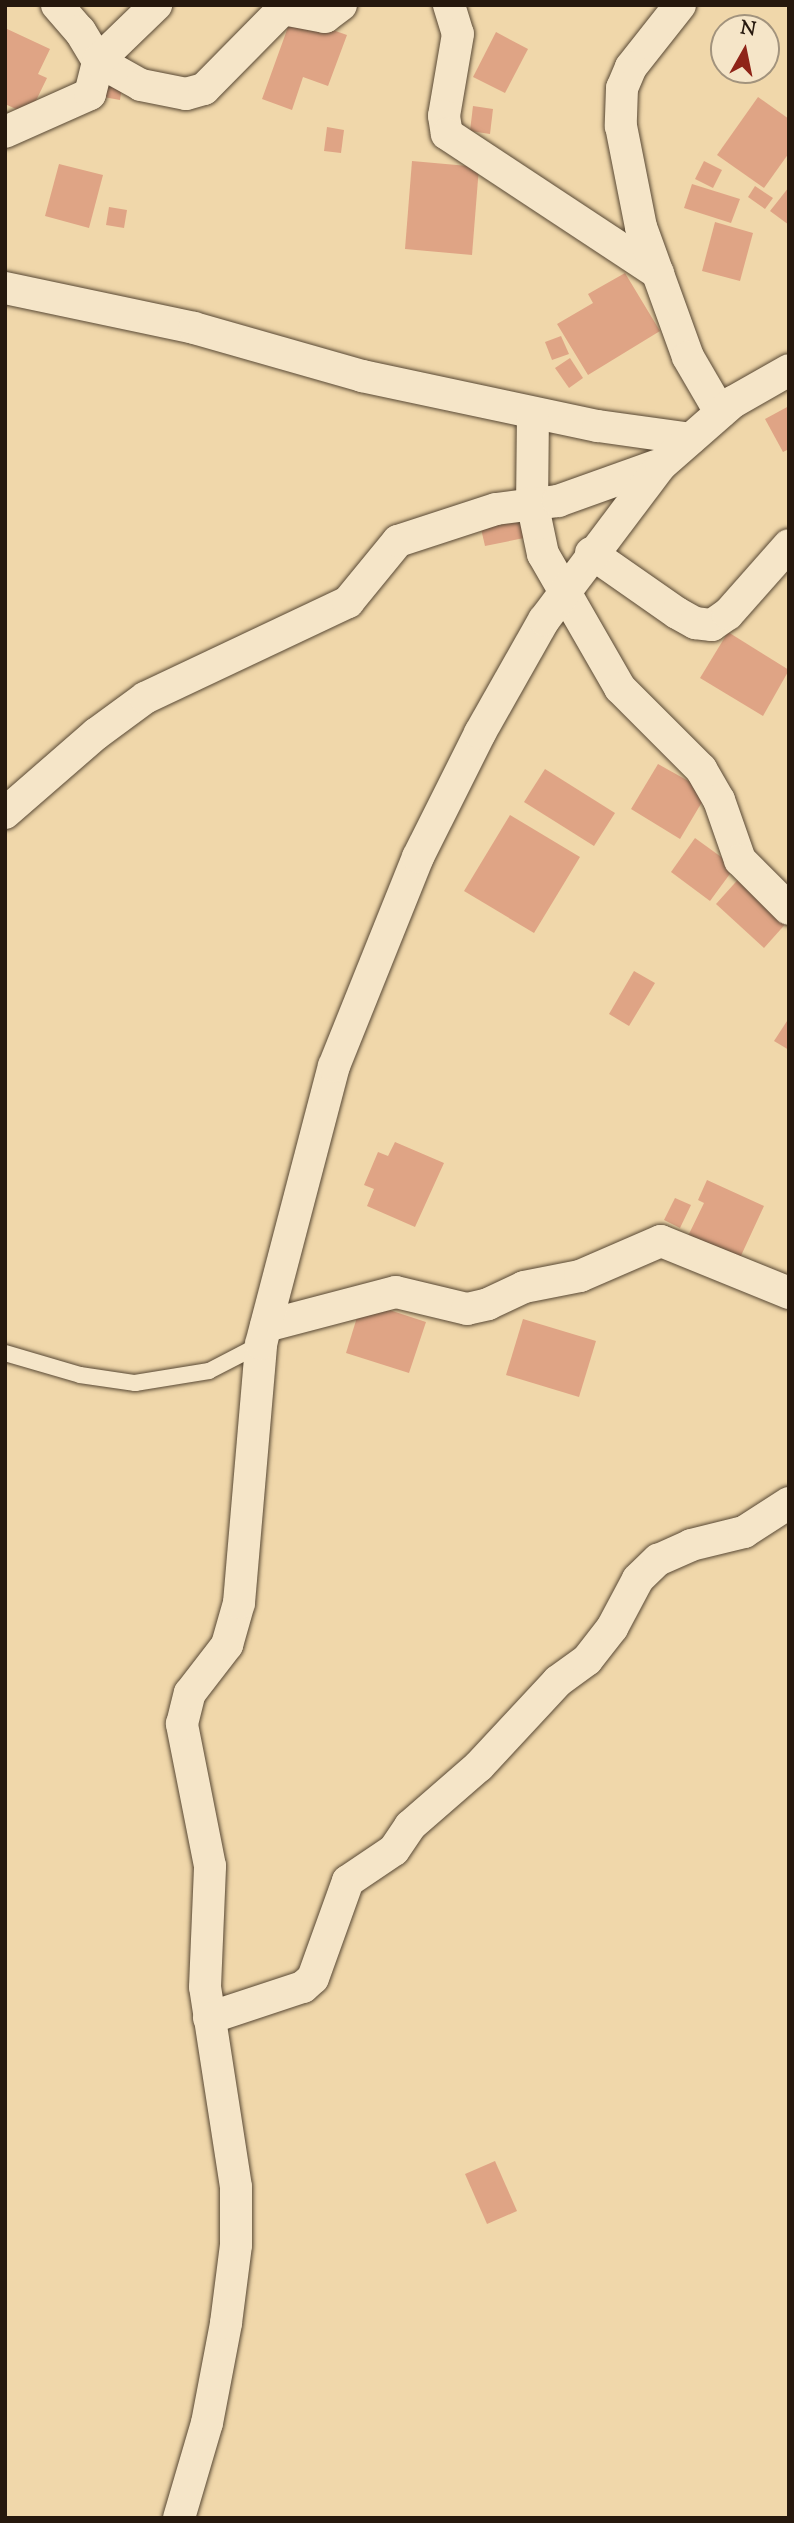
<!DOCTYPE html>
<html>
<head>
<meta charset="utf-8">
<style>
	body { margin:0 }
	#map { position:relative; width:794px; height:2523px; overflow:hidden; background:#f0d7aa; font-family:"Sorts Mill Goudy",serif }
	div>[style] { position:absolute }
	[style*='--x'] { left:calc(var(--x)*1px); top:calc(var(--y)*1px); width:calc(var(--w)*1px); rotate:calc(var(--a)*1deg) }
	.building>* { inset:0; background:#dfa485 }
	.roads { filter:drop-shadow(0 0 2px #584834) drop-shadow(0 0 2px #584834) }
	.service>* { height:16px; margin:-8px; padding:0 8px; transform-origin:8px; border-radius:8px; background:#f5e5c8 }
	.minor>* { height:32px; margin:-16px; padding:0 16px; transform-origin:16px; border-radius:16px; background:#f5e5c8 }
	span { translate:-50% -50%; white-space:nowrap; text-align:center; line-height:1.15; -webkit-text-stroke:5px #f5e5c8; paint-order:stroke }
	.frame { position:absolute; inset:0; border:7px solid #26180d; pointer-events:none }
	.north { position:absolute; left:710px; top:14px; width:70px; height:70px; box-sizing:border-box; background:#f5e5c8; border:2px solid #a2937d; border-radius:50%; rotate:9deg; font-size:19px; font-weight:700; line-height:28px; text-align:center; color:#26180d }
	.north::after { content:''; display:block; margin:auto; width:24px; height:32px; background:#8f2418; clip-path:polygon(50% 0,100% 100%,50% 72%,0 100%) }
</style>
</head>
<body>
<div id="map">
	<div class="building">
		<div style="clip-path:polygon(292px 16px,347px 35px,328px 86px,303px 77px,292px 110px,262px 99px)"></div>
		<div style="clip-path:polygon(5px 28px,50px 49px,38px 74px,47px 78px,29px 115px,5px 104px)"></div>
		<div style="clip-path:polygon(496px 32px,528px 49px,505px 93px,473px 77px)"></div>
		<div style="clip-path:polygon(101px 77px,123px 80px,120px 100px,98px 96px)"></div>
		<div style="clip-path:polygon(758px 97px,789px 119px,789px 153px,764px 188px,717px 155px)"></div>
		<div style="clip-path:polygon(473px 106px,493px 109px,490px 134px,470px 131px)"></div>
		<div style="clip-path:polygon(327px 127px,344px 130px,341px 153px,324px 151px)"></div>
		<div style="clip-path:polygon(412px 161px,479px 167px,472px 255px,405px 249px)"></div>
		<div style="clip-path:polygon(704px 161px,722px 170px,713px 188px,695px 179px)"></div>
		<div style="clip-path:polygon(59px 164px,103px 175px,89px 228px,45px 216px)"></div>
		<div style="clip-path:polygon(692px 184px,740px 199px,731px 223px,684px 208px)"></div>
		<div style="clip-path:polygon(755px 186px,773px 198px,765px 209px,748px 197px)"></div>
		<div style="clip-path:polygon(789px 187px,789px 225px,770px 211px)"></div>
		<div style="clip-path:polygon(109px 207px,127px 210px,124px 228px,106px 225px)"></div>
		<div style="clip-path:polygon(715px 222px,753px 233px,740px 281px,702px 271px)"></div>
		<div style="clip-path:polygon(625px 273px,660px 331px,588px 375px,557px 324px,593px 303px,588px 294px)"></div>
		<div style="clip-path:polygon(561px 336px,569px 354px,552px 360px,545px 342px)"></div>
		<div style="clip-path:polygon(570px 358px,583px 378px,569px 388px,555px 368px)"></div>
		<div style="clip-path:polygon(789px 406px,789px 449px,783px 452px,765px 419px)"></div>
		<div style="clip-path:polygon(524px 511px,529px 537px,485px 546px,479px 520px)"></div>
		<div style="clip-path:polygon(728px 632px,789px 670px,763px 716px,700px 678px)"></div>
		<div style="clip-path:polygon(658px 764px,708px 792px,680px 839px,631px 809px)"></div>
		<div style="clip-path:polygon(545px 769px,615px 813px,594px 846px,524px 802px)"></div>
		<div style="clip-path:polygon(510px 815px,580px 857px,534px 933px,464px 891px)"></div>
		<div style="clip-path:polygon(695px 838px,735px 867px,710px 901px,671px 872px)"></div>
		<div style="clip-path:polygon(742px 875px,789px 920px,764px 948px,716px 904px)"></div>
		<div style="clip-path:polygon(634px 971px,655px 983px,629px 1026px,609px 1014px)"></div>
		<div style="clip-path:polygon(789px 1018px,789px 1050px,774px 1041px)"></div>
		<div style="clip-path:polygon(395px 1142px,444px 1163px,415px 1227px,367px 1206px,374px 1189px,364px 1185px,378px 1152px,388px 1156px)"></div>
		<div style="clip-path:polygon(707px 1180px,764px 1206px,739px 1260px,688px 1236px,704px 1203px,698px 1200px)"></div>
		<div style="clip-path:polygon(675px 1198px,691px 1205px,680px 1228px,664px 1220px)"></div>
		<div style="clip-path:polygon(362px 1301px,426px 1322px,409px 1373px,346px 1353px)"></div>
		<div style="clip-path:polygon(523px 1319px,596px 1341px,579px 1397px,506px 1375px)"></div>
		<div style="clip-path:polygon(495px 2161px,517px 2211px,487px 2224px,465px 2174px)"></div>
	</div>
	<div class="roads">
		<div class="service">
			<div style="--x:5;--y:1353;--w:78;--a:16.3"></div>
			<div style="--x:80;--y:1375;--w:56;--a:8.3"></div>
			<div style="--x:135;--y:1383;--w:75;--a:-9.2"></div>
			<div style="--x:209;--y:1371;--w:59;--a:-27.4"></div>
		</div>
		<div class="minor">
			<div style="--x:57;--y:5;--w:35;--a:49"></div>
			<div style="--x:80;--y:31;--w:35;--a:59"></div>
			<div style="--x:98;--y:61;--w:49;--a:29.2"></div>
			<div style="--x:141;--y:85;--w:46;--a:11.3"></div>
			<div style="--x:186;--y:94;--w:19;--a:-16"></div>
			<div style="--x:204;--y:89;--w:112;--a:-45.4"></div>
			<div style="--x:283;--y:9;--w:43;--a:10.8"></div>
			<div style="--x:325;--y:17;--w:20;--a:-37"></div>
			<div style="--x:449;--y:5;--w:30;--a:73"></div>
			<div style="--x:458;--y:34;--w:83;--a:99.7"></div>
			<div style="--x:444;--y:116;--w:18;--a:81"></div>
			<div style="--x:447;--y:134;--w:253;--a:33.4"></div>
			<div style="--x:680;--y:5;--w:79;--a:128.3"></div>
			<div style="--x:631;--y:67;--w:23;--a:113"></div>
			<div style="--x:622;--y:88;--w:38;--a:92"></div>
			<div style="--x:621;--y:126;--w:103;--a:78.8"></div>
			<div style="--x:641;--y:227;--w:138;--a:70.1"></div>
			<div style="--x:688;--y:357;--w:64;--a:59.8"></div>
			<div style="--x:5;--y:132;--w:93;--a:-24.1"></div>
			<div style="--x:90;--y:94;--w:34;--a:-76"></div>
			<div style="--x:98;--y:61;--w:81;--a:-44"></div>
			<div style="--x:5;--y:288;--w:193;--a:11.9"></div>
			<div style="--x:194;--y:328;--w:175;--a:15.9"></div>
			<div style="--x:362;--y:376;--w:241;--a:12"></div>
			<div style="--x:598;--y:426;--w:93;--a:8"></div>
			<div style="--x:533;--y:413;--w:89;--a:90.6"></div>
			<div style="--x:532;--y:502;--w:53;--a:78.1"></div>
			<div style="--x:543;--y:554;--w:155;--a:60.1"></div>
			<div style="--x:620;--y:688;--w:115;--a:45"></div>
			<div style="--x:701;--y:769;--w:36;--a:60"></div>
			<div style="--x:719;--y:800;--w:64;--a:70.7"></div>
			<div style="--x:740;--y:860;--w:69;--a:45"></div>
			<div style="--x:591;--y:553;--w:105;--a:34.9"></div>
			<div style="--x:677;--y:613;--w:21;--a:29"></div>
			<div style="--x:695;--y:623;--w:17;--a:7"></div>
			<div style="--x:712;--y:625;--w:19;--a:-35"></div>
			<div style="--x:728;--y:614;--w:92;--a:-48.5"></div>
			<div style="--x:5;--y:813;--w:121;--a:-41"></div>
			<div style="--x:96;--y:734;--w:61;--a:-36.3"></div>
			<div style="--x:145;--y:698;--w:225;--a:-25.3"></div>
			<div style="--x:348;--y:602;--w:79;--a:-50.7"></div>
			<div style="--x:398;--y:541;--w:103;--a:-18.1"></div>
			<div style="--x:496;--y:509;--w:63;--a:-7.4"></div>
			<div style="--x:558;--y:501;--w:104;--a:-19.7"></div>
			<div style="--x:266;--y:1326;--w:134;--a:-14.7"></div>
			<div style="--x:396;--y:1292;--w:73;--a:13.5"></div>
			<div style="--x:467;--y:1309;--w:22;--a:-13"></div>
			<div style="--x:488;--y:1304;--w:40;--a:-25"></div>
			<div style="--x:524;--y:1287;--w:57;--a:-11.1"></div>
			<div style="--x:580;--y:1276;--w:88;--a:-23.4"></div>
			<div style="--x:661;--y:1241;--w:138;--a:22.1"></div>
			<div style="--x:209;--y:2018;--w:99;--a:-18.3"></div>
			<div style="--x:303;--y:1987;--w:13;--a:-42"></div>
			<div style="--x:313;--y:1978;--w:103;--a:-70.2"></div>
			<div style="--x:348;--y:1881;--w:55;--a:-34"></div>
			<div style="--x:394;--y:1850;--w:29;--a:-56"></div>
			<div style="--x:410;--y:1826;--w:91;--a:-41"></div>
			<div style="--x:479;--y:1766;--w:116;--a:-47.1"></div>
			<div style="--x:558;--y:1681;--w:36;--a:-36"></div>
			<div style="--x:587;--y:1660;--w:41;--a:-52"></div>
			<div style="--x:612;--y:1628;--w:55;--a:-62"></div>
			<div style="--x:638;--y:1579;--w:28;--a:-44"></div>
			<div style="--x:658;--y:1560;--w:36;--a:-24"></div>
			<div style="--x:691;--y:1545;--w:55;--a:-13.8"></div>
			<div style="--x:744;--y:1532;--w:54;--a:-32.8"></div>
			<div style="--x:179;--y:2518;--w:99;--a:-73.6"></div>
			<div style="--x:207;--y:2423;--w:102;--a:-79.2"></div>
			<div style="--x:226;--y:2323;--w:79;--a:-82.7"></div>
			<div style="--x:236;--y:2245;--w:58;--a:-90"></div>
			<div style="--x:236;--y:2187;--w:202;--a:-98.8"></div>
			<div style="--x:205;--y:1987;--w:121;--a:-87.6"></div>
			<div style="--x:210;--y:1866;--w:145;--a:-101.2"></div>
			<div style="--x:182;--y:1724;--w:32;--a:-76"></div>
			<div style="--x:190;--y:1693;--w:61;--a:-52.4"></div>
			<div style="--x:227;--y:1645;--w:44;--a:-74.1"></div>
			<div style="--x:239;--y:1603;--w:260;--a:-85.1"></div>
			<div style="--x:261;--y:1344;--w:287;--a:-75.3"></div>
			<div style="--x:334;--y:1066;--w:225;--a:-68.1"></div>
			<div style="--x:418;--y:857;--w:139;--a:-63.4"></div>
			<div style="--x:480;--y:733;--w:130;--a:-60.5"></div>
			<div style="--x:544;--y:620;--w:194;--a:-53"></div>
			<div style="--x:661;--y:465;--w:96;--a:-41.2"></div>
			<div style="--x:733;--y:402;--w:64;--a:-29.7"></div>
		</div>
	</div>
	<div class="frame"></div>
	<div class="north">N</div>
</div>
</body>
</html>
